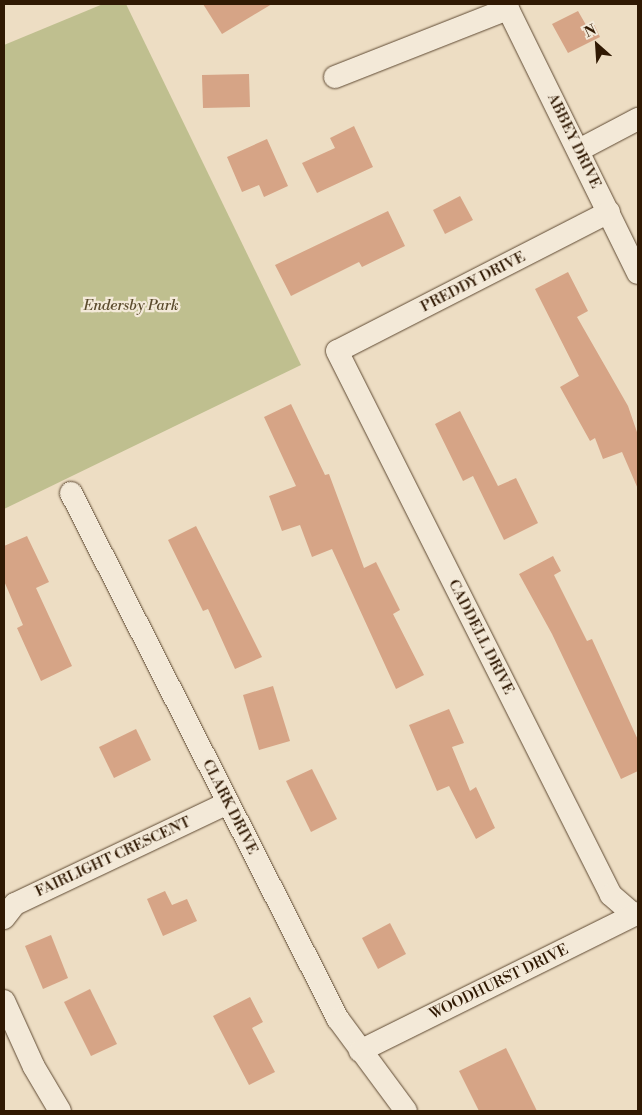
<!DOCTYPE html>
<html>
<head>
<meta charset="utf-8">
<style>
	body { margin:0 }
	#map { position:relative; width:642px; height:1115px; overflow:hidden; background:#edddc3; font-family:"Libre Bodoni",serif }
	div>[style] { position:absolute }
	[style*='--x'] { left:calc(var(--x)*1px); top:calc(var(--y)*1px); width:calc(var(--w)*1px); rotate:calc(var(--a)*1deg) }
	.green>* { inset:0; background:#bfbf8f }
	.building>* { inset:0; background:#d6a486 }
	.roads { filter:drop-shadow(0 0 1px #5f4a33) drop-shadow(0 0 1px #5f4a33) }
	.minor>* { height:22px; margin:-11px; padding:0 11px; transform-origin:11px; border-radius:11px; background:#f3e9d8 }
	span { translate:-50% -50%; white-space:nowrap; text-align:center; line-height:1.15; -webkit-text-stroke:4.5px #f3e9d8; paint-order:stroke }
	.street-label { font-size:15px; color:#301903 }
	.park-label { font-size:15px; color:#5b4b2d; font-style:italic }
	.frame { position:absolute; inset:0; border:5px solid #301903; pointer-events:none }
	.north { position:absolute; left:572px; top:20px; width:50px; height:50px; -webkit-text-stroke:4px #f3e9d8; paint-order:stroke; rotate:334deg; font-size:14px; font-weight:700; line-height:20px; text-align:center; color:#301903 }
	.north::after { content:''; display:block; margin:auto; width:18px; height:22px; background:#301903; clip-path:polygon(50% 0,100% 100%,50% 72%,0 100%) }
</style>
</head>
<body>
<div id="map">
	<div class="green">
		<div style="clip-path:polygon(103px 4px,126px 4px,301px 365px,4px 509px,4px 45px)"></div>
	</div>
	<div class="building">
		<div style="clip-path:polygon(203px 4px,272px 4px,222px 34px)"></div>
		<div style="clip-path:polygon(578px 11px,586px 25px,593px 22px,600px 37px,568px 53px,552px 24px)"></div>
		<div style="clip-path:polygon(249px 74px,250px 107px,203px 108px,202px 75px)"></div>
		<div style="clip-path:polygon(354px 126px,373px 167px,317px 193px,302px 163px,335px 148px,330px 138px)"></div>
		<div style="clip-path:polygon(267px 139px,288px 186px,264px 197px,259px 185px,242px 192px,227px 157px)"></div>
		<div style="clip-path:polygon(460px 196px,473px 220px,445px 234px,433px 210px)"></div>
		<div style="clip-path:polygon(388px 211px,405px 246px,362px 267px,359px 262px,291px 296px,275px 265px)"></div>
		<div style="clip-path:polygon(568px 272px,588px 311px,577px 317px,628px 406px,638px 435px,638px 489px,622px 452px,603px 459px,595px 438px,590px 441px,560px 387px,579px 376px,535px 289px)"></div>
		<div style="clip-path:polygon(291px 404px,325px 475px,329px 474px,364px 568px,376px 562px,400px 610px,393px 614px,424px 675px,396px 689px,332px 549px,312px 557px,300px 525px,282px 531px,269px 496px,296px 486px,264px 417px)"></div>
		<div style="clip-path:polygon(460px 411px,498px 486px,516px 478px,538px 523px,504px 540px,473px 476px,463px 481px,435px 424px)"></div>
		<div style="clip-path:polygon(196px 526px,262px 657px,235px 669px,208px 609px,203px 611px,168px 540px)"></div>
		<div style="clip-path:polygon(27px 536px,49px 582px,36px 588px,72px 666px,41px 681px,17px 628px,23px 625px,4px 581px,4px 546px)"></div>
		<div style="clip-path:polygon(553px 556px,561px 571px,554px 575px,587px 641px,592px 639px,638px 740px,638px 771px,621px 779px,552px 634px,519px 574px)"></div>
		<div style="clip-path:polygon(273px 686px,290px 741px,259px 750px,243px 695px)"></div>
		<div style="clip-path:polygon(449px 709px,464px 743px,452px 747px,470px 791px,476px 787px,495px 828px,476px 839px,449px 786px,437px 791px,409px 725px)"></div>
		<div style="clip-path:polygon(136px 729px,151px 760px,114px 778px,99px 747px)"></div>
		<div style="clip-path:polygon(312px 769px,337px 819px,311px 832px,286px 781px)"></div>
		<div style="clip-path:polygon(165px 891px,172px 905px,187px 899px,197px 921px,163px 936px,147px 899px)"></div>
		<div style="clip-path:polygon(390px 923px,406px 954px,378px 969px,362px 938px)"></div>
		<div style="clip-path:polygon(51px 935px,68px 978px,43px 989px,25px 946px)"></div>
		<div style="clip-path:polygon(90px 989px,117px 1044px,91px 1056px,64px 1002px)"></div>
		<div style="clip-path:polygon(250px 997px,263px 1022px,252px 1028px,275px 1072px,249px 1085px,213px 1016px)"></div>
		<div style="clip-path:polygon(506px 1048px,537px 1111px,479px 1111px,459px 1071px)"></div>
	</div>
	<div class="roads">
		<div class="minor">
			<div style="--x:335;--y:77;--w:186;--a:-21.5"></div>
			<div style="--x:508;--y:9;--w:294;--a:63.8"></div>
			<div style="--x:579;--y:150;--w:67;--a:-27.7"></div>
			<div style="--x:609;--y:212;--w:305;--a:152.9"></div>
			<div style="--x:337;--y:351;--w:609;--a:63.27"></div>
			<div style="--x:611;--y:895;--w:30;--a:41"></div>
			<div style="--x:71;--y:493;--w:590;--a:63.09"></div>
			<div style="--x:338;--y:1019;--w:114;--a:53.5"></div>
			<div style="--x:4;--y:918;--w:18;--a:-52"></div>
			<div style="--x:15;--y:904;--w:236;--a:-25.4"></div>
			<div style="--x:4;--y:1001;--w:72;--a:65.6"></div>
			<div style="--x:34;--y:1067;--w:51;--a:59.4"></div>
			<div style="--x:360;--y:1051;--w:310;--a:-26.4"></div>
		</div>
	</div>
	<div class="street-label">
		<span style="left:574px;top:141px;rotate:64deg">ABBEY DRIVE</span>
		<span style="left:473px;top:282px;rotate:-27deg">PREDDY DRIVE</span>
		<span style="left:481px;top:637px;rotate:63deg">CADDELL DRIVE</span>
		<span style="left:230px;top:807px;rotate:63deg">CLARK DRIVE</span>
		<span style="left:113px;top:857px;rotate:-25deg">FAIRLIGHT CRESCENT</span>
		<span style="left:499px;top:982px;rotate:-26deg">WOODHURST DRIVE</span>
	</div>
	<div class="park-label">
		<span style="left:131px;top:306px">Endersby Park</span>
	</div>
	<div class="frame"></div>
	<div class="north">N</div>
</div>
</body>
</html>
